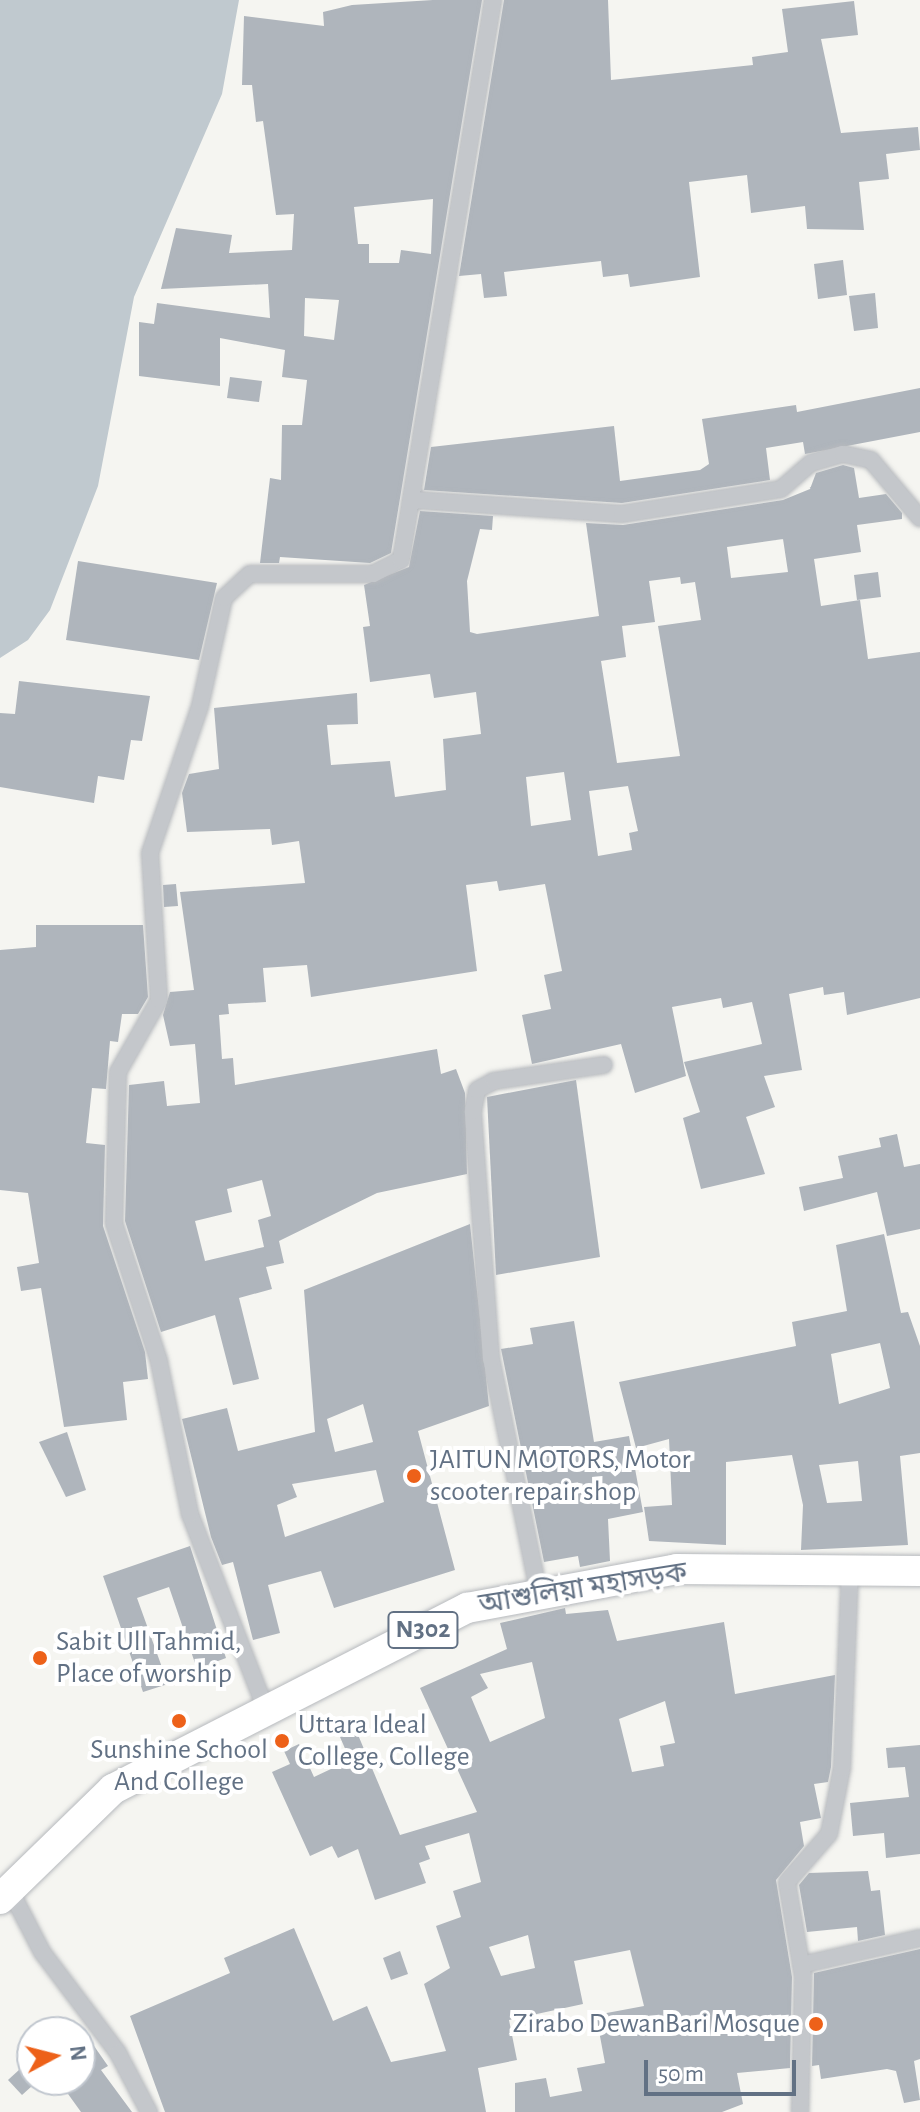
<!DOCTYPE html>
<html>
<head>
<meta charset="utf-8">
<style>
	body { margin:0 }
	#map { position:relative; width:920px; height:2112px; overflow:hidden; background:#f5f5f1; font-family:"Alegreya Sans","Noto Sans Bengali",sans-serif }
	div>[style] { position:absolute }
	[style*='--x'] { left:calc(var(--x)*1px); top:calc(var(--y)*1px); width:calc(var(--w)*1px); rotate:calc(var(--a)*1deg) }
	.water>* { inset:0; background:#c0c9cf }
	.building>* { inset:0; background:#afb5bc }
	.roads { filter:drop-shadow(0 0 2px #b6b9bd) drop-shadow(0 0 2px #b6b9bd) }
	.street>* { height:16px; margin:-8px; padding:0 8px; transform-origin:8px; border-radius:8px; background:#c4c7cb }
	.highway>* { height:30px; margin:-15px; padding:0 15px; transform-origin:15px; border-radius:15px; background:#fff }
	.dots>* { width:22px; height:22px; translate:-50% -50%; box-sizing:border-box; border:4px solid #fff; border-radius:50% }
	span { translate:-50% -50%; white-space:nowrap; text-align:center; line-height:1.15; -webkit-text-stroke:8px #fff; paint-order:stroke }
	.shield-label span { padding:2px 6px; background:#fff; border:2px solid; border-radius:6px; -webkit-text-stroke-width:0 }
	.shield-label { font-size:26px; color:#627184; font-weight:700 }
	.poi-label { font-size:28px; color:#627184 }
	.left { translate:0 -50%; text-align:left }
	.right { translate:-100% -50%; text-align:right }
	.street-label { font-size:28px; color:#627184 }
	.north { position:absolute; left:16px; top:2016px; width:80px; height:80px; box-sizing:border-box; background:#fff; border:2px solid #c0c6ce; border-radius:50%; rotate:83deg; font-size:22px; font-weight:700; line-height:32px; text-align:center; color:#627184 }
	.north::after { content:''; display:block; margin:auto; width:28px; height:36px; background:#ed6119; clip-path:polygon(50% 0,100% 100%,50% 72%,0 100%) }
	.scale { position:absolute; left:644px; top:2060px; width:152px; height:36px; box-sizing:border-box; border:4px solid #627184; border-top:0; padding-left:10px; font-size:24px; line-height:28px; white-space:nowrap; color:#627184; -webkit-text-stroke:6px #fff; paint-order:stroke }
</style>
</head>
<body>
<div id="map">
	<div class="water">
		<div style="clip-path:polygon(0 0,239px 0,222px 94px,134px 297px,98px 486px,50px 610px,28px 640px,0 658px)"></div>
	</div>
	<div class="building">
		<div style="clip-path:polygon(evenodd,433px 0,482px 0,391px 553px,370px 563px,280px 557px,279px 563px,260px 563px,270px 478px,281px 480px,282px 425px,302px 425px,307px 380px,282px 377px,285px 350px,220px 338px,220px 386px,139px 376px,139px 322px,154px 324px,157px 303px,270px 318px,268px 284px,161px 289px,176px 228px,232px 235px,229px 253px,292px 250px,294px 214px,276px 215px,263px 121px,256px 122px,252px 85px,242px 85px,244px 16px,324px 26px,323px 12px,352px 5px,433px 0,433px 199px,431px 254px,401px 250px,399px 263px,369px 263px,369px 244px,358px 244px,354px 207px,433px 199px,433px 0,305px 298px,339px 300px,334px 340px,304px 336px,305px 298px)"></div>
		<div style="clip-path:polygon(504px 0,608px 0,611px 80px,753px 65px,752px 57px,788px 52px,782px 9px,854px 1px,858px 35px,821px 39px,841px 133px,918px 127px,920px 150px,886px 154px,889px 179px,859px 182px,864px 230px,807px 229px,805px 206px,751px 213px,747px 175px,689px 182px,700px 277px,630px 287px,628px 274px,603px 277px,601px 261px,504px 272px,507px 296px,484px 298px,481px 274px,459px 276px)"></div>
		<div style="clip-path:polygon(843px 260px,847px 295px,818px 299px,814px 264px)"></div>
		<div style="clip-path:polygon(875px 293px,878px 328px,854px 331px,849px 296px)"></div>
		<div style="clip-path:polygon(230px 377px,262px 381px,259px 402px,227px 398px)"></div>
		<div style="clip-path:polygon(920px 388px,920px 432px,805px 454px,803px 442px,766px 448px,770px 480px,622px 503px,424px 490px,431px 447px,614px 426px,620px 481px,700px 470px,709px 464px,702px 419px,796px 405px,797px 412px)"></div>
		<div style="clip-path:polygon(evenodd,843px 465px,854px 468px,859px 498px,886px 494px,902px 513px,902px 519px,857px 525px,861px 552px,814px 559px,821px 606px,860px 600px,868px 659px,920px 652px,920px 998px,847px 1015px,844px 992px,824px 995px,823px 987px,789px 994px,802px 1070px,764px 1076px,775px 1107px,746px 1117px,765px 1174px,701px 1189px,683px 1118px,700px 1112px,684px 1062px,762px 1044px,752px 1002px,723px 1008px,721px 998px,672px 1007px,686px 1076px,635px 1093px,621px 1044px,532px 1064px,522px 1015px,551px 1009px,544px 975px,562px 971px,545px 884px,499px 891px,497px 881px,466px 885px,477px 971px,311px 997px,307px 965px,263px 968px,266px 1002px,228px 1004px,229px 1014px,219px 1015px,222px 1059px,233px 1058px,235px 1085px,437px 1049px,441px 1074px,456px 1069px,465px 1093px,467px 1174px,377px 1193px,279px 1241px,284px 1263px,266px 1267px,272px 1289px,239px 1298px,259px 1379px,233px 1385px,215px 1315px,161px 1332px,125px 1221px,129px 1085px,164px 1081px,167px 1106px,200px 1103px,195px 1044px,170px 1046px,163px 1015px,170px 992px,194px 990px,180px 892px,305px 883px,299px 841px,272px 845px,270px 829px,187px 832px,182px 793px,189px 774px,219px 769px,214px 708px,357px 693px,358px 724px,327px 725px,331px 765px,390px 761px,395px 797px,446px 790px,443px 739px,481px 734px,476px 692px,434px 698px,430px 674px,370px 682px,363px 627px,370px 626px,364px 585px,409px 567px,420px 511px,493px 516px,492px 530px,480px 529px,467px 581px,470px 632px,477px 634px,599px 616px,586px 523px,623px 525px,783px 500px,810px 489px,816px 473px,843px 465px,783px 539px,788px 572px,731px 578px,727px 547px,783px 539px,843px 465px,680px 577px,681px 584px,695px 582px,701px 620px,658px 626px,680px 756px,617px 763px,601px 661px,626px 657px,622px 626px,655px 622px,649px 581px,680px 577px,843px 465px,564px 772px,571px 820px,531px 826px,526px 777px,564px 772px,843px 465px,628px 786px,638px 831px,629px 833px,632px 850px,598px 856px,589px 791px,628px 786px,843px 465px,262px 1180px,271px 1216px,258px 1220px,264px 1247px,205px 1261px,195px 1221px,232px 1212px,227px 1189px,262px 1180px)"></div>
		<div style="clip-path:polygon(78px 561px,217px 583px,199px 660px,66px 640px)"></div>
		<div style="clip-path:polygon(878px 572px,881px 597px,857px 600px,854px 575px)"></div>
		<div style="clip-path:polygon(19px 681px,150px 696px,142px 741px,131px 740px,124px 780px,98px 776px,94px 803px,0 787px,0 713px,15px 714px)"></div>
		<div style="clip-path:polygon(176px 884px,178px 906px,164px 907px,163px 885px)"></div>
		<div style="clip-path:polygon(36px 925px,143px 925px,148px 997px,138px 1014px,122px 1014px,118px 1042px,110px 1041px,106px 1089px,92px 1088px,86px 1143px,105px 1145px,103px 1226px,145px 1352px,148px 1379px,123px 1382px,127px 1420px,64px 1427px,41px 1288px,21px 1291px,17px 1267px,39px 1263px,28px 1193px,0 1190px,0 950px,36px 947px)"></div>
		<div style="clip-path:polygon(576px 1080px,600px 1257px,496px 1275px,487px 1097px)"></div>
		<div style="clip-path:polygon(897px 1134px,904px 1167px,920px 1164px,920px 1229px,887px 1236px,877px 1192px,804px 1211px,799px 1187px,843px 1178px,838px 1156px,881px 1147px,879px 1138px)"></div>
		<div style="clip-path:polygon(evenodd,470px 1224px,489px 1406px,418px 1431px,455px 1570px,334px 1608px,321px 1571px,268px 1585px,280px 1633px,253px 1640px,233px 1562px,222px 1565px,211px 1537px,182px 1419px,227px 1408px,238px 1451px,315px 1432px,304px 1290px,470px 1224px,363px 1404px,373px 1442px,335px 1452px,327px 1419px,363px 1404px,470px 1224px,376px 1470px,384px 1502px,285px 1537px,277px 1505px,297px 1497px,292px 1484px,376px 1470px)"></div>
		<div style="clip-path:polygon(evenodd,884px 1234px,901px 1313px,908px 1312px,920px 1346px,920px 1453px,900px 1456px,908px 1545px,801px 1550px,803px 1505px,792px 1455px,726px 1462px,726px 1545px,649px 1541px,644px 1507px,672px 1505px,669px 1439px,636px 1448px,619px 1382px,796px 1346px,792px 1322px,847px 1311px,836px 1245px,884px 1234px,880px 1343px,890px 1388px,839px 1404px,831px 1354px,880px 1343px,884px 1234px,858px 1461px,862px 1501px,827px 1503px,819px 1465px,858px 1461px)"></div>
		<div style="clip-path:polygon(574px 1321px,594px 1442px,629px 1436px,643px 1512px,608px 1519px,610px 1561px,580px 1567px,578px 1556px,544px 1562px,501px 1349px,533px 1344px,530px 1328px)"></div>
		<div style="clip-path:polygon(67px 1432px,86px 1490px,66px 1497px,39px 1442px)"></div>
		<div style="clip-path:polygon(190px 1546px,226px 1658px,197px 1669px,169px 1587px,137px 1598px,168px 1684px,143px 1692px,103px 1576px)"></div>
		<div style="clip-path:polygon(evenodd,565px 1608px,566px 1614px,608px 1610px,617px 1641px,724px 1622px,735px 1694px,835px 1675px,831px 1767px,828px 1782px,814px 1784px,821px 1818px,800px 1822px,804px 1846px,776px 1880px,792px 1977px,790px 2068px,737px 2073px,743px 2104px,722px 2112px,515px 2112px,515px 2083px,546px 2078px,550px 2097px,582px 2091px,577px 2068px,605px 2063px,596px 2015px,644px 2006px,630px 1950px,574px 1961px,583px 2004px,509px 2020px,517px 2060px,478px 2068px,486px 2112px,165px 2112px,130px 2016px,230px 1973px,224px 1958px,294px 1928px,333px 2021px,367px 2006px,391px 2062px,446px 2051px,424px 1984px,450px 1968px,436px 1926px,461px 1917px,453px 1891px,481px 1882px,469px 1833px,425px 1846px,430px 1859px,419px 1863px,426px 1883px,375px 1900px,358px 1849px,338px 1858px,332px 1846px,310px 1856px,272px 1772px,290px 1764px,284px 1751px,299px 1744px,314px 1777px,350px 1760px,340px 1737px,356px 1730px,400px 1835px,477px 1812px,420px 1688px,507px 1649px,500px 1623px,565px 1608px,532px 1662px,545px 1718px,490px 1742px,471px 1697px,488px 1688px,480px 1674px,532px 1662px,565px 1608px,665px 1701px,675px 1743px,660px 1746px,664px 1766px,632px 1772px,619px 1719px,665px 1701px,565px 1608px,528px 1935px,535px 1968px,501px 1976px,489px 1947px,528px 1935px)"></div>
		<div style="clip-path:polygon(920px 1745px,920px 1854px,886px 1858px,884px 1833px,853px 1836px,850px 1803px,909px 1797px,905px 1767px,888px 1768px,886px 1748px)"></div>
		<div style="clip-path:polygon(868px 1871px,871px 1891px,880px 1890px,885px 1935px,858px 1941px,857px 1927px,807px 1932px,799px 1885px,809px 1873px)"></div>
		<div style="clip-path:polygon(920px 1949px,920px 2059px,914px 2061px,920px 2100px,904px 2103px,896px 2071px,887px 2069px,821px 2079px,819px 2065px,812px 2066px,814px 1973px)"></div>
		<div style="clip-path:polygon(400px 1951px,408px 1974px,391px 1980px,383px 1958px)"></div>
		<div style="clip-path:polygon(94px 2046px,108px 2066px,101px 2070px,132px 2112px,81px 2112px,58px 2080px,80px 2080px,80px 2056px)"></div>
		<div style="clip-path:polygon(32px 2058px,32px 2086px,22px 2095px,8px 2080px)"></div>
	</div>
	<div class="roads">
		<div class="street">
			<div style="--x:415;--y:500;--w:207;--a:3.9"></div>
			<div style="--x:622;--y:514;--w:161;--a:-8.9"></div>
			<div style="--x:781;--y:489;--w:40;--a:-41"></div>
			<div style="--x:811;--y:463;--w:33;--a:-16"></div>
			<div style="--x:843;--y:454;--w:29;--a:12"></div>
			<div style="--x:871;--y:460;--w:76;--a:49.8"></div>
			<div style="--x:539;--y:1594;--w:240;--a:-101.5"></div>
			<div style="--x:491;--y:1359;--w:249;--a:-94.2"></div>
			<div style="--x:473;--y:1111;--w:21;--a:-79"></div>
			<div style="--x:477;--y:1090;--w:19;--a:-28"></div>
			<div style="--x:494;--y:1081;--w:111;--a:-8.3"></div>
			<div style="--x:266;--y:1710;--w:210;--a:-111.2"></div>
			<div style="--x:190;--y:1514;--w:156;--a:-101.5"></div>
			<div style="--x:159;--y:1361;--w:145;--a:-108.1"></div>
			<div style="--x:114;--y:1223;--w:151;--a:-88.5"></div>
			<div style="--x:118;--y:1072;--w:83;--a:-60.3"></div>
			<div style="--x:159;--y:1000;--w:147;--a:-93.5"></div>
			<div style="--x:150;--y:853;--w:155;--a:-71.2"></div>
			<div style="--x:200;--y:706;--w:111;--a:-77.5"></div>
			<div style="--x:224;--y:598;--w:35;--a:-43"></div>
			<div style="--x:250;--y:574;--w:123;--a:0"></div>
			<div style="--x:373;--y:574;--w:31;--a:-27"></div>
			<div style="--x:401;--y:560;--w:568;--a:-80.67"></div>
			<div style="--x:8;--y:1886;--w:74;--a:62.7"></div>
			<div style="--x:42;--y:1952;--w:126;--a:53"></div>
			<div style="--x:118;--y:2053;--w:67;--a:62.3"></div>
			<div style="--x:801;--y:1965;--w:122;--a:-12.8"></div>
			<div style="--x:800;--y:2112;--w:136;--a:-88.7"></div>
			<div style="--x:803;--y:1976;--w:95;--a:-99.7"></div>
			<div style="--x:787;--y:1882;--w:64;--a:-48.8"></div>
			<div style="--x:829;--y:1834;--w:67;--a:-78.9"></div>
			<div style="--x:842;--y:1768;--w:198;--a:-87.7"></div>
		</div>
		<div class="highway">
			<div style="--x:0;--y:1899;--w:158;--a:-44.2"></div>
			<div style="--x:113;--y:1789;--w:398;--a:-27.1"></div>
			<div style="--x:467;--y:1608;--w:214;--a:-10.5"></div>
			<div style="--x:677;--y:1569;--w:243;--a:0.5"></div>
		</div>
	</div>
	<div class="dots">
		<div style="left:414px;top:1476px;background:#ed6119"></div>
		<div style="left:40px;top:1658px;background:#ed6119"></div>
		<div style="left:179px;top:1721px;background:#ed6119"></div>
		<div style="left:282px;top:1741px;background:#ed6119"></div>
		<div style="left:816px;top:2024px;background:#ed6119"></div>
	</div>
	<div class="shield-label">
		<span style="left:423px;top:1630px">N302</span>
	</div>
	<div class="poi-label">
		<span class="left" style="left:430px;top:1476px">JAITUN MOTORS, Motor<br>scooter repair shop</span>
		<span class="left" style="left:56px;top:1658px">Sabit Ull Tahmid,<br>Place of worship</span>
		<span class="left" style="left:298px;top:1741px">Uttara Ideal<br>College, College</span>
		<span style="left:179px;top:1766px">Sunshine School<br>And College</span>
		<span class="right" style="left:800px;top:2024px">Zirabo DewanBari Mosque</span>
	</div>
	<div class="street-label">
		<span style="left:583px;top:1589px;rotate:-9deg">আশুলিয়া মহাসড়ক</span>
	</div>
	<div class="north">N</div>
	<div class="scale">50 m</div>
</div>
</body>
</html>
